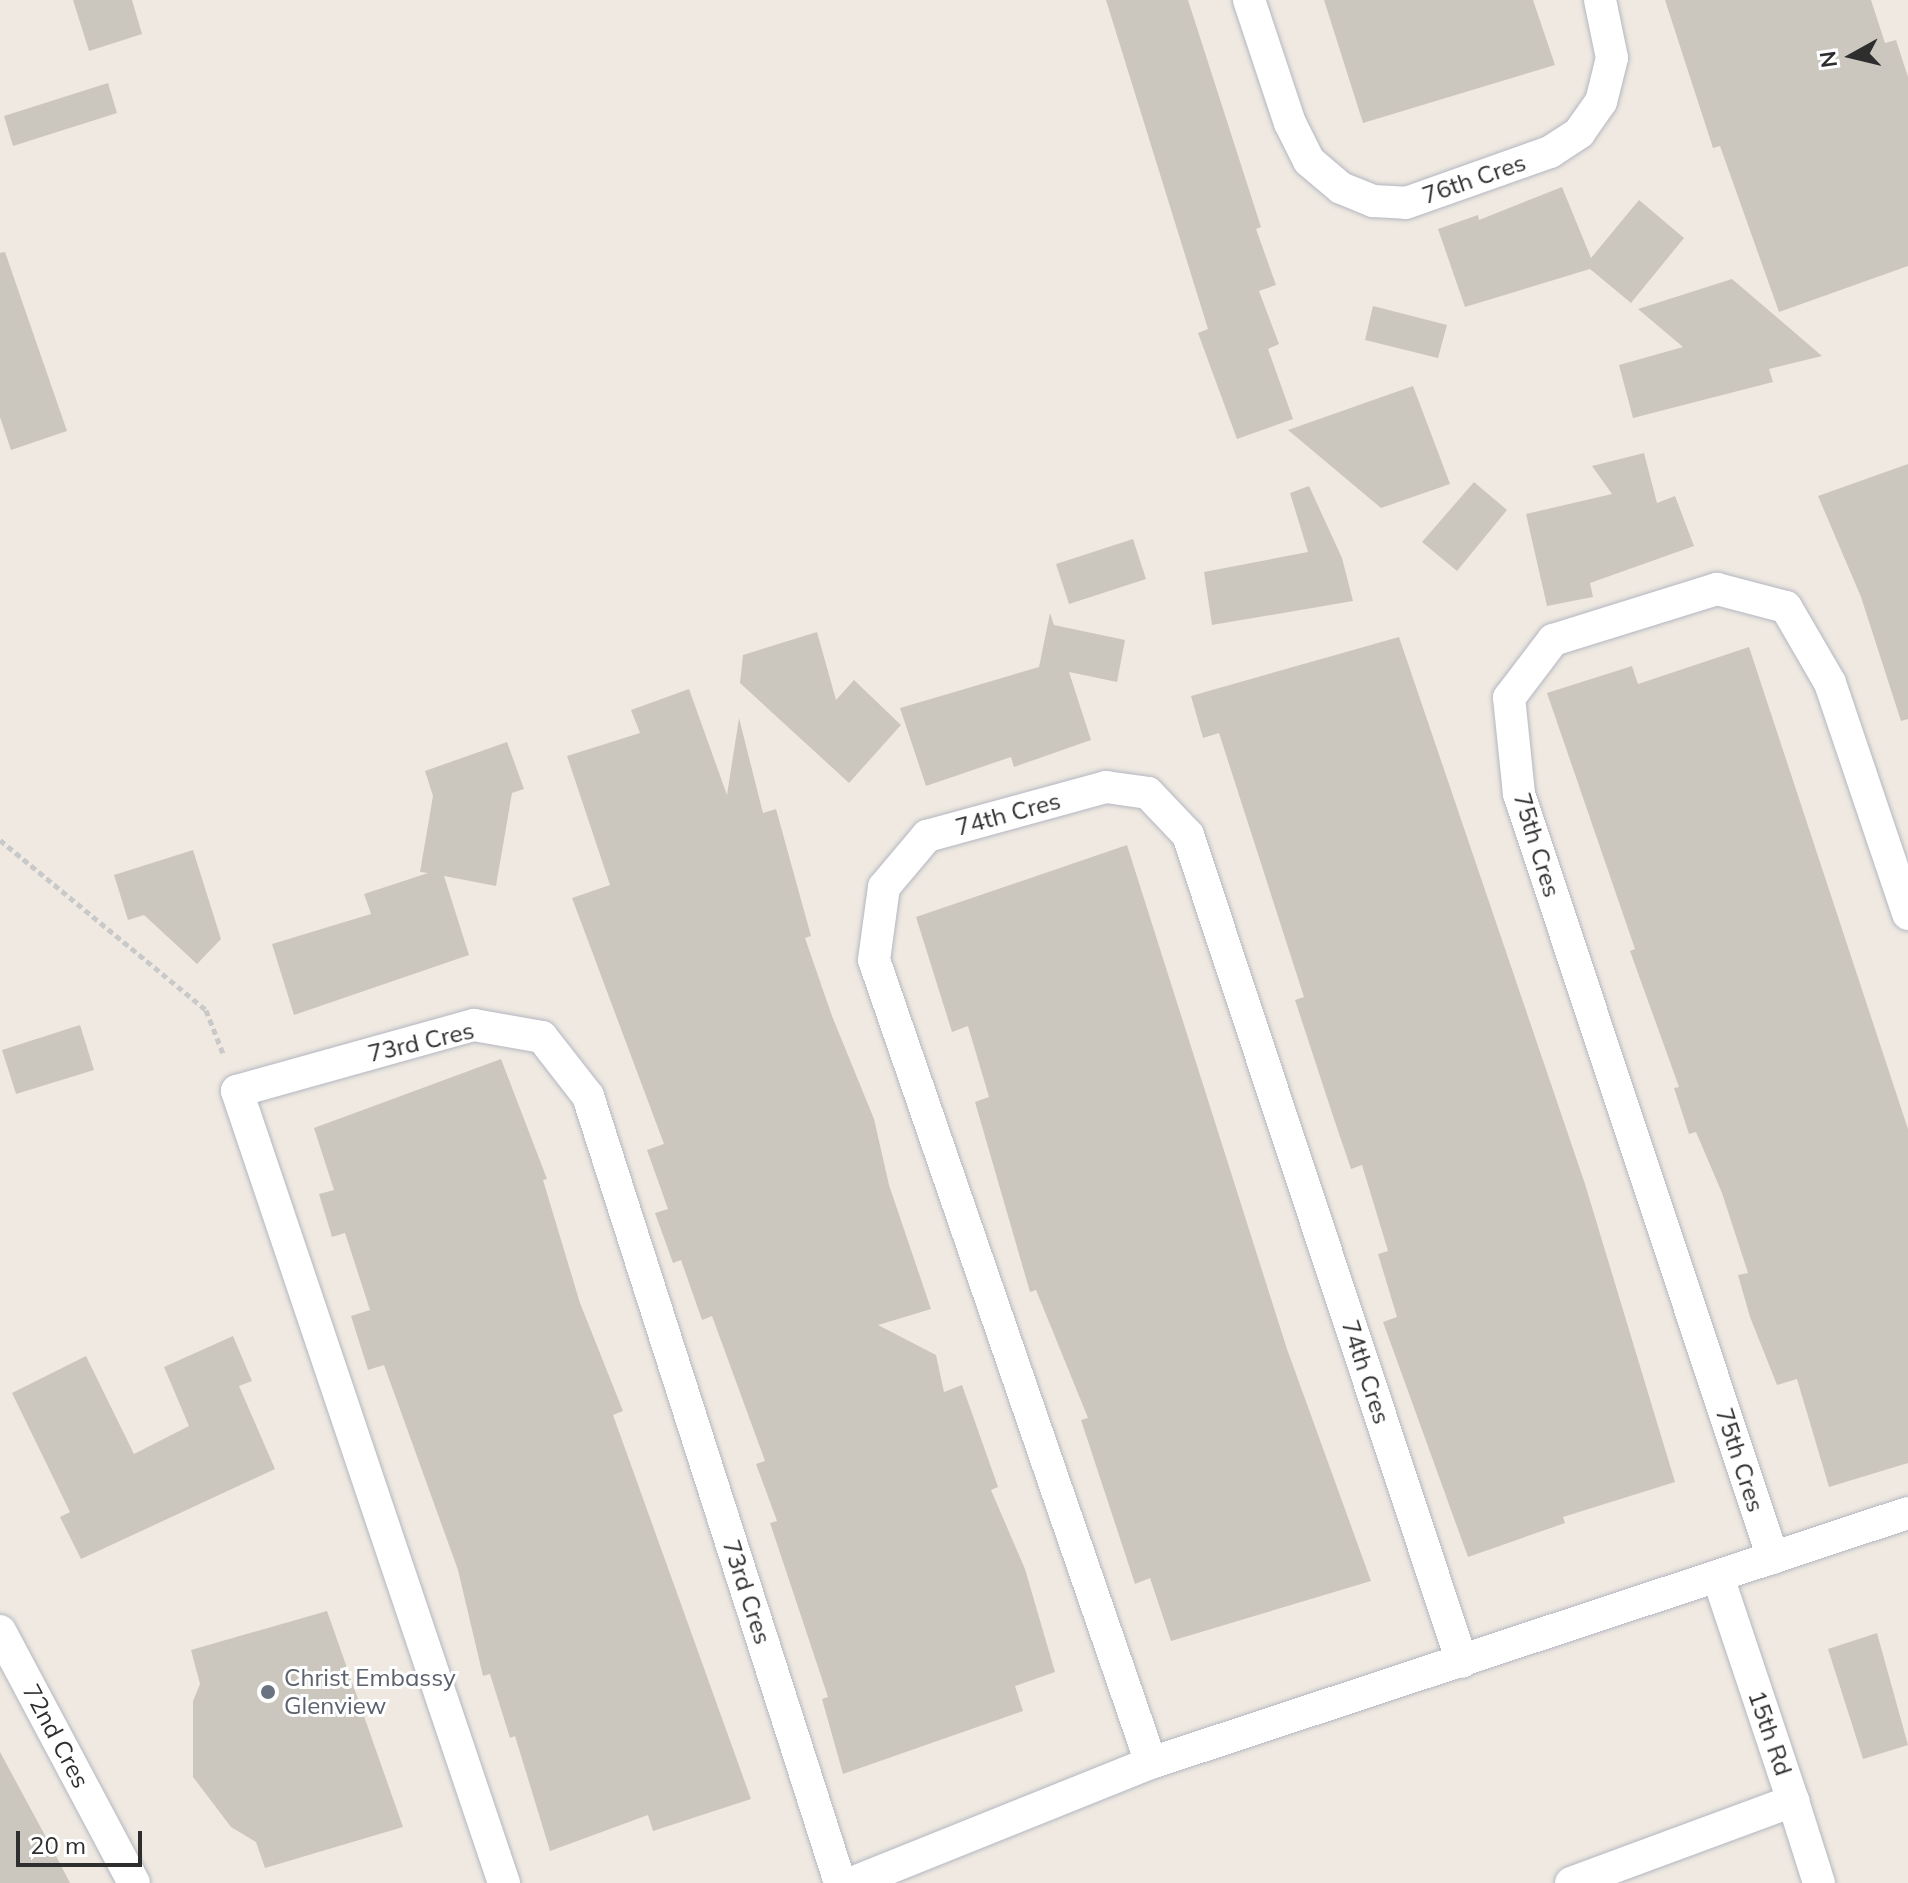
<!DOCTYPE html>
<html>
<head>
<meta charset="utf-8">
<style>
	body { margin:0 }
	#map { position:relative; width:1908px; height:1883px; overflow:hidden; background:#efe9e1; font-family:Mulish,sans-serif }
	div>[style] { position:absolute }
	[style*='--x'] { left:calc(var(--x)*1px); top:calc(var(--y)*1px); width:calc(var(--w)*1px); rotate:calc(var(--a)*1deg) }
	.building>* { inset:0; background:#cbc7bf }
	.path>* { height:5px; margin-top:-2.5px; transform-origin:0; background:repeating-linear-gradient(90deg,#c9c9c9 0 6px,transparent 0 10px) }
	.roads { filter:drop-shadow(0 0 2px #b4b7c1) drop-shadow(0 0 2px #b4b7c1) }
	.street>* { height:32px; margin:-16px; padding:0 16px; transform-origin:16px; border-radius:16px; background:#fff }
	.dots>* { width:22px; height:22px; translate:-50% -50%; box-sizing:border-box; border:4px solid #fff; border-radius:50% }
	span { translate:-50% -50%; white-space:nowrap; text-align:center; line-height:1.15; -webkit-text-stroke:6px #fff; paint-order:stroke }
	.street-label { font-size:24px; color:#2e2e2e }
	.worship-label { font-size:24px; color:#5b616d }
	.left { translate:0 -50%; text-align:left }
	.north { position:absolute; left:1812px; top:16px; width:80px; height:80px; -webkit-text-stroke:6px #fff; paint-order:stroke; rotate:262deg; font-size:22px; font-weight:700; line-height:32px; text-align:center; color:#2e2e2e }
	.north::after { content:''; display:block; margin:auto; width:28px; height:36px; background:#2e2e2e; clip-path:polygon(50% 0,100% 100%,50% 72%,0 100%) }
	.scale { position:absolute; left:16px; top:1831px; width:126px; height:36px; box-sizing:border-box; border:4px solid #2e2e2e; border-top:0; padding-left:10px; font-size:24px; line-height:28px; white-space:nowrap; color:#2e2e2e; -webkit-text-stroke:6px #fff; paint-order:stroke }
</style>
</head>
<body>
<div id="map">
	<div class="building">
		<div style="clip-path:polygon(73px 0,132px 0,142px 34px,89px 51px)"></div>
		<div style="clip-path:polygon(1106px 0,1188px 0,1261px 227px,1256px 229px,1276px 285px,1259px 291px,1279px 344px,1268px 349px,1293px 419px,1237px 439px,1198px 333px,1208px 329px)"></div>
		<div style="clip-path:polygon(1324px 0,1533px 0,1555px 65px,1363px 123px)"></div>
		<div style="clip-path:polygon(1665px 0,1871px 0,1885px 43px,1896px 40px,1908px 77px,1908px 266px,1779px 312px,1720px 146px,1713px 148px)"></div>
		<div style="clip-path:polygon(108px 83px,117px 113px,13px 146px,4px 116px)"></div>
		<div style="clip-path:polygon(1562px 187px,1591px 258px,1639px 200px,1684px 238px,1631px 303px,1590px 269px,1465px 307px,1438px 229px,1478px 215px,1479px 220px)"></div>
		<div style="clip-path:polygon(5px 252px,67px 431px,11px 450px,0 417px,0 253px)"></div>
		<div style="clip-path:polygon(1732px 279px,1822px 356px,1769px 369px,1773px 382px,1633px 418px,1619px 365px,1683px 347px,1638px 309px)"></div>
		<div style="clip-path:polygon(1373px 306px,1447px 325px,1438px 358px,1365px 340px)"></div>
		<div style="clip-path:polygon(1413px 386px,1450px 484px,1381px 508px,1288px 430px)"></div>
		<div style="clip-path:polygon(1644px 453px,1657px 503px,1675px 496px,1694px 546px,1590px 583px,1593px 597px,1547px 606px,1526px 514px,1612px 494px,1592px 466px)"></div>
		<div style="clip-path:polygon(1908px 464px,1908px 719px,1901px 721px,1861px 597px,1818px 496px)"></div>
		<div style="clip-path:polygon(1474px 482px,1507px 510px,1457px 571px,1422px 542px)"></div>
		<div style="clip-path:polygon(1309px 486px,1342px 558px,1353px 601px,1212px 625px,1204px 572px,1308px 552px,1290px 493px)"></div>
		<div style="clip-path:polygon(1133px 539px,1146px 579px,1069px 604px,1056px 564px)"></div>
		<div style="clip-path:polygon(1050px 613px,1054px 625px,1125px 640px,1117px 682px,1069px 672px,1091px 740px,1014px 767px,1011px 757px,926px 786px,900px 708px,1039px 667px)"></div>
		<div style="clip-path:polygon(817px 632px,836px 700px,854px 680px,901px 725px,849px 783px,740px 683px,743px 655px)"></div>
		<div style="clip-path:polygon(1399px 637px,1585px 1184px,1675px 1482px,1563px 1517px,1565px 1523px,1468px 1557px,1383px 1322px,1397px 1317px,1378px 1254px,1388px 1251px,1362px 1165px,1351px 1169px,1334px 1119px,1295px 1000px,1304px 997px,1219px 733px,1203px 738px,1191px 696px)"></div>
		<div style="clip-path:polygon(1749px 647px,1908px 1129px,1908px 1463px,1829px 1487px,1797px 1379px,1777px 1385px,1750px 1317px,1738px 1275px,1748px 1273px,1722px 1193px,1696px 1132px,1689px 1134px,1674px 1088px,1679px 1087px,1630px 951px,1635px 949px,1547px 693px,1632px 666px,1638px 684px)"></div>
		<div style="clip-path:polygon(689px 689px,727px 795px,739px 718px,763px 813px,776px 809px,811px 936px,805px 938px,832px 1016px,874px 1119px,889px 1185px,931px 1309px,878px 1325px,936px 1355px,944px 1392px,962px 1385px,998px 1487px,991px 1490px,1025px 1569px,1055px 1672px,1015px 1686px,1023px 1711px,843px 1774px,822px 1699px,828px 1697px,770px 1523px,777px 1521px,756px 1464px,765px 1461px,712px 1316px,702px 1320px,681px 1260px,673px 1263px,655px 1213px,668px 1209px,647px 1150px,664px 1144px,572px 898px,610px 885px,567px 756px,640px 733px,631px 710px)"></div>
		<div style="clip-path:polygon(507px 742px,524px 789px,512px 793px,496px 886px,444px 876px,469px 955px,294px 1015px,272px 944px,371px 914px,364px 894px,428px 873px,420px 872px,433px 796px,425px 771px)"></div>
		<div style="clip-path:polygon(1127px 845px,1287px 1349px,1371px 1581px,1171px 1641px,1150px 1578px,1135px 1584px,1081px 1420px,1088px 1418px,1036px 1290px,1030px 1292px,975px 1102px,989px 1097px,968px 1026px,952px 1032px,916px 917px)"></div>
		<div style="clip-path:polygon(193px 850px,221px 939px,197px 964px,144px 915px,128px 920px,114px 875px)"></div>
		<div style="clip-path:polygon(80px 1025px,94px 1070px,16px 1094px,2px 1050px)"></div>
		<div style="clip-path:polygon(501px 1059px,547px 1179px,543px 1180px,580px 1303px,623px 1411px,613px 1415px,751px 1799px,653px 1831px,648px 1815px,550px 1851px,515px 1736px,510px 1738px,490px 1674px,483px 1676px,458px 1570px,384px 1365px,368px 1370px,351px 1316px,370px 1310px,345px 1233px,332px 1237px,319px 1194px,334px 1190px,314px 1128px)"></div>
		<div style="clip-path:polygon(233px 1336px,252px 1381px,239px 1386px,275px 1469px,81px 1559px,60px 1517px,70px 1512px,12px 1393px,86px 1356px,134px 1454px,189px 1426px,164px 1367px)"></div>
		<div style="clip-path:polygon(327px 1611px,403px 1827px,265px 1868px,256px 1842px,231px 1827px,193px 1777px,193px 1701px,200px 1684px,191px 1650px)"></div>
		<div style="clip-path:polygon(1877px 1633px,1908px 1745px,1863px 1759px,1828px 1649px)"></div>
		<div style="clip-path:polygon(0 1752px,54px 1852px,70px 1883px,0 1883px)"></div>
	</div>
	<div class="path">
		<div style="--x:0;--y:840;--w:267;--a:39.5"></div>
		<div style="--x:206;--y:1010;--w:49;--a:68.6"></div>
	</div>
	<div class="roads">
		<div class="street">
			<div style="--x:1249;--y:0;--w:130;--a:71.6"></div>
			<div style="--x:1290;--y:123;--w:42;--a:63.4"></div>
			<div style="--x:1309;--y:161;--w:42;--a:40.2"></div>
			<div style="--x:1341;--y:188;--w:35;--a:22"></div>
			<div style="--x:1373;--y:201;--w:33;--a:3"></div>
			<div style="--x:1406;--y:203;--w:153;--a:-19.5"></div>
			<div style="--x:1550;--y:152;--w:35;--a:-33"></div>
			<div style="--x:1579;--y:133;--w:38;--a:-55"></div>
			<div style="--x:1601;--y:102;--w:45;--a:-76"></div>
			<div style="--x:1612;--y:58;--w:59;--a:-101.7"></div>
			<div style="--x:1773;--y:1558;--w:805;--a:-108.39"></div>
			<div style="--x:1519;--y:794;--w:97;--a:-95.9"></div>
			<div style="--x:1509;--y:698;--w:73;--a:-52.8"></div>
			<div style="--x:1553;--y:640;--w:172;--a:-17.3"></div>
			<div style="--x:1717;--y:589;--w:71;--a:14.6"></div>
			<div style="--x:1786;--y:607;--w:88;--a:59.9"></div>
			<div style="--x:1830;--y:683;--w:244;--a:71.3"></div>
			<div style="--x:0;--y:1631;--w:285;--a:62"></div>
			<div style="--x:1151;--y:1763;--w:849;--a:-109.03"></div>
			<div style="--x:874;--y:960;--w:74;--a:-82.2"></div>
			<div style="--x:884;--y:887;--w:67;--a:-49.9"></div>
			<div style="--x:927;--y:836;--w:186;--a:-15.3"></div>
			<div style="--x:1106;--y:787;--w:42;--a:8.1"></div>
			<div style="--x:1148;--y:793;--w:58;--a:46.4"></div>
			<div style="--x:1188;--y:835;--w:871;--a:71.67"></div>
			<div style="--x:1793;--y:1801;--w:86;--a:72.4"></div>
			<div style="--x:504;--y:1883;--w:836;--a:-108.63"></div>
			<div style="--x:237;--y:1091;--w:246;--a:-15.6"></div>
			<div style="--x:474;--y:1025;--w:69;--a:10"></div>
			<div style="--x:542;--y:1037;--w:75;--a:52.1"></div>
			<div style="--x:588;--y:1096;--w:826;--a:72.24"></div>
			<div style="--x:852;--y:1883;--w:322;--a:-21.9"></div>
			<div style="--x:1151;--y:1763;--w:797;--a:-18.28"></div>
			<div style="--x:1571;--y:1883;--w:237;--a:-20.3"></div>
			<div style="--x:1793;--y:1801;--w:236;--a:-108.5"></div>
		</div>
	</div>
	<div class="dots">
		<div style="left:268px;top:1692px;background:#6b7280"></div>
	</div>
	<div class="street-label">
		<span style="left:1474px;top:179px;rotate:-19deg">76th Cres</span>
		<span style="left:1008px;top:814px;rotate:-15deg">74th Cres</span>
		<span style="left:1537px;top:845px;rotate:73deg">75th Cres</span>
		<span style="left:421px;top:1042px;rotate:-13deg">73rd Cres</span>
		<span style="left:1366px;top:1372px;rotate:72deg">74th Cres</span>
		<span style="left:1740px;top:1460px;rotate:72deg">75th Cres</span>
		<span style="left:747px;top:1592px;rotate:72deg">73rd Cres</span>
		<span style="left:1770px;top:1733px;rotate:71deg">15th Rd</span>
		<span style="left:56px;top:1736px;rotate:62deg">72nd Cres</span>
	</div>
	<div class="worship-label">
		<span class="left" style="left:284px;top:1692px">Christ Embassy<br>Glenview</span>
	</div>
	<div class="north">N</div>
	<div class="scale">20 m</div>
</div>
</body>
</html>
